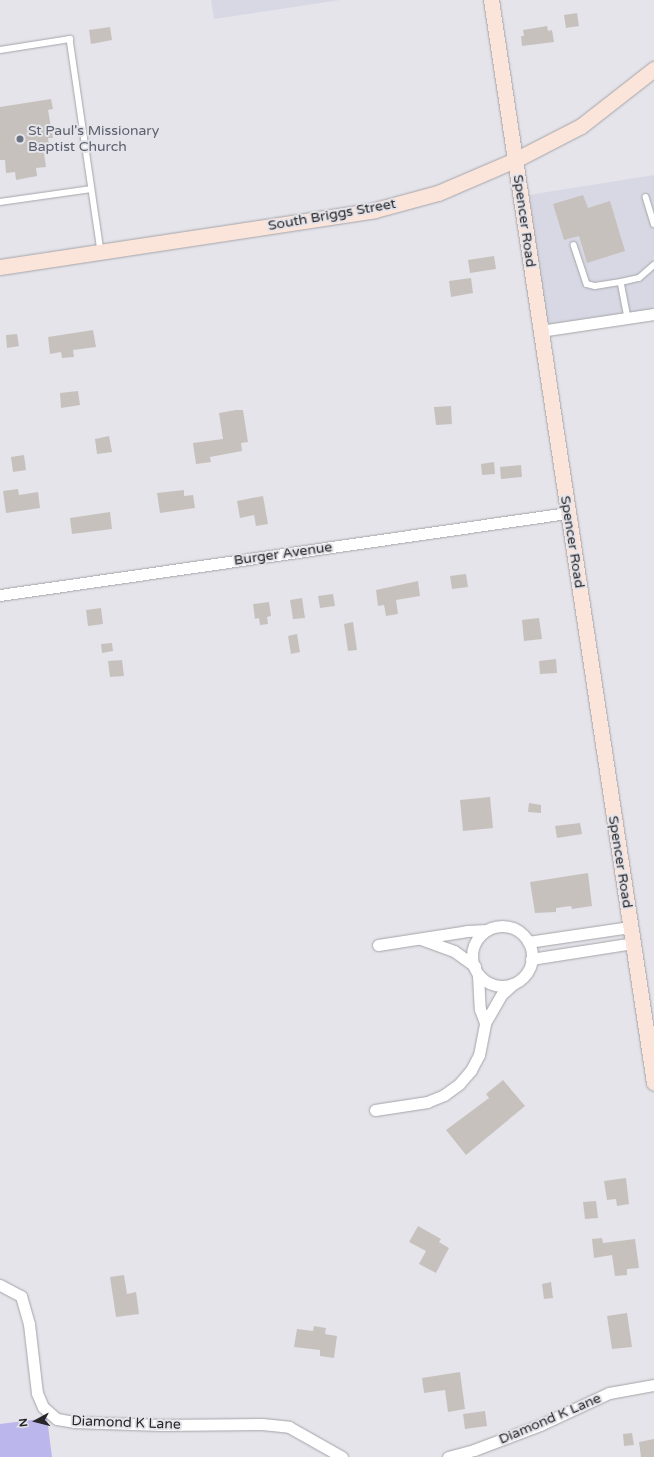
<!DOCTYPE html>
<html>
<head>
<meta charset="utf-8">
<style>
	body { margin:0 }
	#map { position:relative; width:654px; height:1457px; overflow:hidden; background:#e5e4ea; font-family:"Varela Round",sans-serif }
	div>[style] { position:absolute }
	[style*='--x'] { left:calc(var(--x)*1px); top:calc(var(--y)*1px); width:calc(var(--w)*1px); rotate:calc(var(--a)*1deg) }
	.built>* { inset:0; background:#d8d8e4 }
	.green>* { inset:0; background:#bbb6eb }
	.building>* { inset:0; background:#c7c1be }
	.roads { filter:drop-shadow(0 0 1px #a4a4a9) drop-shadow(0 0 1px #a4a4a9) }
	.lane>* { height:5.5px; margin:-2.75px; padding:0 2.75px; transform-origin:2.75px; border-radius:2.75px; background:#fff }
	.street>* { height:11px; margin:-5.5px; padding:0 5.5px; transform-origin:5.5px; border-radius:5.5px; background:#fff }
	.street>.ring { margin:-5.5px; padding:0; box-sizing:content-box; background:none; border:11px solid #fff; border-radius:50% }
	.secondary>* { height:15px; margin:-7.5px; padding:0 7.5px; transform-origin:7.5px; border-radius:7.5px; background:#fbe5db }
	.dots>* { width:11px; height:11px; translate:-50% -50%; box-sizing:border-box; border:2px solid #e5e4ea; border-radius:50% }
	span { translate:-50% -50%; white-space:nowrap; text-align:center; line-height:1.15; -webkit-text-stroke:4px #e5e4ea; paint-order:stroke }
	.worship-label { font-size:14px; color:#5b616d }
	.left { translate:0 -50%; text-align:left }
	.street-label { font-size:14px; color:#272629 }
	.north { position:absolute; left:16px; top:1401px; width:40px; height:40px; -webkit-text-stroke:3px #e5e4ea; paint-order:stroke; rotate:263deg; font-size:11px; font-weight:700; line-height:16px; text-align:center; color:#272629 }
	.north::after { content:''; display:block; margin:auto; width:14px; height:18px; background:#272629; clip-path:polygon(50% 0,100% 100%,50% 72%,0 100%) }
</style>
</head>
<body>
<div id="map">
	<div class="built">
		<div style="clip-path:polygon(211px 0,340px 0,214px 19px)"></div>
		<div style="clip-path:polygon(654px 175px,654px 311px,541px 328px,522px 196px)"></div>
	</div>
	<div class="green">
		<div style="clip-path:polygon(47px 1418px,52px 1457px,0 1457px,0 1424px)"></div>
	</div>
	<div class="building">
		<div style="clip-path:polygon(577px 13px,579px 26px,566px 28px,564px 15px)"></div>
		<div style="clip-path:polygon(547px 26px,548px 31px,552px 30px,554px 42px,522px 46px,521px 36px,524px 36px,523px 30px)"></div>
		<div style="clip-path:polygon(110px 27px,112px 40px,91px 44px,89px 30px)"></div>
		<div style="clip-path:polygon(51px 99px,53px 109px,48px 110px,53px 138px,48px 138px,50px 152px,44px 153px,46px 167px,36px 168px,37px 176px,16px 180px,15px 172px,6px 173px,5px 160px,0 160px,0 107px)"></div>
		<div style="clip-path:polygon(583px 195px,588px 208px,610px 201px,625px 251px,587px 263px,579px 236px,564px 240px,553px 204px)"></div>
		<div style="clip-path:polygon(494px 256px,496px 269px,470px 273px,468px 260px)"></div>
		<div style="clip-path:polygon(471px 278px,473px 293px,451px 297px,449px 281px)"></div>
		<div style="clip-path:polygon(93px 330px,96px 347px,73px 350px,74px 357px,62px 358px,61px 352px,50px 354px,48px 337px)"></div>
		<div style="clip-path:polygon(17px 334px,19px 346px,7px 348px,6px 335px)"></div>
		<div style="clip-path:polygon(78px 391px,80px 405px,61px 408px,60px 393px)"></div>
		<div style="clip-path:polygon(451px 406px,452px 424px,436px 425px,434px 407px)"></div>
		<div style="clip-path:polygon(236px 410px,243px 410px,248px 442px,241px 443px,242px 451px,210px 457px,211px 462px,196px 464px,193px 443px,223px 439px,219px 413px)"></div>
		<div style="clip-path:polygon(109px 436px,112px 452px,97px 454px,95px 439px)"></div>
		<div style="clip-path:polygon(24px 455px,26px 470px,13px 472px,11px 457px)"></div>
		<div style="clip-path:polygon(494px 462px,495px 474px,482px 475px,481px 464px)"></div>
		<div style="clip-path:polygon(521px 465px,522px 477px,501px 479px,500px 467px)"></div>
		<div style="clip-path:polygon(18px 489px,19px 495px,38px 492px,40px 508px,6px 513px,3px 491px)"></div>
		<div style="clip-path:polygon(184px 490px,184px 496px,193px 495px,195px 508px,160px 513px,157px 493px)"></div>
		<div style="clip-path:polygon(263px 496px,268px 524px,256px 526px,254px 515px,240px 518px,237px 501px)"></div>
		<div style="clip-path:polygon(110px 512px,112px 529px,72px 534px,70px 518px)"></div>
		<div style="clip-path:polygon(466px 574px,468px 587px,452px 589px,450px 576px)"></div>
		<div style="clip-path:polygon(418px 581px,420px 596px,396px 600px,398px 614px,386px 616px,384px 605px,378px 606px,376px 590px)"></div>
		<div style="clip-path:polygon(333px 594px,335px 606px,320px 608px,318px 596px)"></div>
		<div style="clip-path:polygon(302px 598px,305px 618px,293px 619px,290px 600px)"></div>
		<div style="clip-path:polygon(269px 602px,271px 616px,267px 617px,268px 624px,260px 625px,259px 618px,255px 619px,253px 604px)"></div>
		<div style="clip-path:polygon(101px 608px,103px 624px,88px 626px,86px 610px)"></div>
		<div style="clip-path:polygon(539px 618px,542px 639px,524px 641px,522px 620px)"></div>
		<div style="clip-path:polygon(353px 622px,357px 650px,348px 651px,344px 624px)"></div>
		<div style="clip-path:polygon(297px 634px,300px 652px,291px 654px,288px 636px)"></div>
		<div style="clip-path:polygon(112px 643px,113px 651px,102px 653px,101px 644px)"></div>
		<div style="clip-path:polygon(556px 659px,557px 673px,540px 674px,539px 661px)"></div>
		<div style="clip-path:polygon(122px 660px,124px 676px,110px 677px,108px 661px)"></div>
		<div style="clip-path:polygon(490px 797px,493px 828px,463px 831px,460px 800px)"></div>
		<div style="clip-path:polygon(529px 803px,541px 805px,541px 813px,528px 812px)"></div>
		<div style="clip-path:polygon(580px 823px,582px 834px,557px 838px,555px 826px)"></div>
		<div style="clip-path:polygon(588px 873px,592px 906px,572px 909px,571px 906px,556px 908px,556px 912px,535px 913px,530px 882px)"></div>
		<div style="clip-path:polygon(503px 1080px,525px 1106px,466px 1155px,446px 1130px,489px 1098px,486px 1094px)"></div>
		<div style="clip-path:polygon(626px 1178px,629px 1204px,617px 1206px,616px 1199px,607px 1200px,604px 1181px)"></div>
		<div style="clip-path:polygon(596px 1201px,598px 1218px,585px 1219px,583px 1202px)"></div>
		<div style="clip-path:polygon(418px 1226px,441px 1239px,439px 1242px,449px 1248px,436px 1273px,419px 1264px,426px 1251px,409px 1242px)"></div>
		<div style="clip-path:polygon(602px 1238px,603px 1243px,635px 1239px,639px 1268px,627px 1269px,627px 1275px,615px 1276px,612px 1255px,594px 1258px,592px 1239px)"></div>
		<div style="clip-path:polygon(124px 1275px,127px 1294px,136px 1292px,139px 1314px,116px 1317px,110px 1277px)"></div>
		<div style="clip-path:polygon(551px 1282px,553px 1298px,544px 1299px,542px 1284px)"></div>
		<div style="clip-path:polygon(627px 1313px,632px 1347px,612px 1349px,607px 1316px)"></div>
		<div style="clip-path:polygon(314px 1326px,326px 1328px,325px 1334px,337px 1336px,334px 1358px,320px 1356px,320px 1350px,294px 1347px,297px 1329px,313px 1331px)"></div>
		<div style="clip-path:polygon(460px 1372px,465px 1409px,448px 1412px,445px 1390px,424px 1393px,422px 1378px)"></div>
		<div style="clip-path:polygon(485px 1411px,487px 1426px,465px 1429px,463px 1414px)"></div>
		<div style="clip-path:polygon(632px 1433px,634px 1445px,624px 1446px,623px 1434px)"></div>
		<div style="clip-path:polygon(654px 1439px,654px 1457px,641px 1457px,639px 1442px)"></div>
	</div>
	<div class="roads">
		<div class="lane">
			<div style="--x:0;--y:50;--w:71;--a:-8.9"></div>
			<div style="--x:70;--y:39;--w:214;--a:81.7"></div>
			<div style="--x:646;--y:197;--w:28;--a:73"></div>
			<div style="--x:0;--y:202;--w:92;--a:-8.1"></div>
			<div style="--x:574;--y:245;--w:41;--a:71.6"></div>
			<div style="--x:587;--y:284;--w:8;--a:14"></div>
			<div style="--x:595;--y:286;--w:26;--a:-9"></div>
			<div style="--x:621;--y:282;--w:37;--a:79"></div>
			<div style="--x:621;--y:282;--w:18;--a:-13"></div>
			<div style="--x:639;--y:278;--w:20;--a:-41"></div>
		</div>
		<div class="street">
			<div style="--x:540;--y:331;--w:115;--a:-8.5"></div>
			<div style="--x:0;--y:595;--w:573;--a:-8.23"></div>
			<div class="ring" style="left:472px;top:926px;width:49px;height:49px"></div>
			<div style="--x:421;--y:939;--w:35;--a:20"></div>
			<div style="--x:454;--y:951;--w:26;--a:36"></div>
			<div style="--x:528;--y:942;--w:103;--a:-8.4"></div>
			<div style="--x:378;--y:945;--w:90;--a:-8.9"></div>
			<div style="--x:467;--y:931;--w:20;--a:-3"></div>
			<div style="--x:531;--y:959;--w:103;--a:-8.9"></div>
			<div style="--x:478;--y:975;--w:34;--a:87"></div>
			<div style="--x:480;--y:1009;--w:15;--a:70"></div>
			<div style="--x:375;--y:1110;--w:53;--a:-8.7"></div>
			<div style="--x:427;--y:1102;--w:18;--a:-22"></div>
			<div style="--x:444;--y:1095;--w:19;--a:-36"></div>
			<div style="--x:459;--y:1084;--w:18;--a:-49"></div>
			<div style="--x:471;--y:1070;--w:17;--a:-62"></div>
			<div style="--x:479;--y:1055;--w:33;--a:-79"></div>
			<div style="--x:485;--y:1023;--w:34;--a:-60"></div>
			<div style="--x:502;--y:994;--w:15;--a:-42"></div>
			<div style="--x:0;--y:1285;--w:24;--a:28"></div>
			<div style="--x:21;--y:1296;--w:29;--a:74"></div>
			<div style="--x:29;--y:1324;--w:69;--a:83.4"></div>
			<div style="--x:37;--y:1393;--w:15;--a:67"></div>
			<div style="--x:43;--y:1407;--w:18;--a:41"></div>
			<div style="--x:57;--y:1419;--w:17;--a:10"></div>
			<div style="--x:74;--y:1422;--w:88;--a:2"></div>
			<div style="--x:162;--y:1425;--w:100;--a:-0.6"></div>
			<div style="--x:262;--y:1424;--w:27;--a:6"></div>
			<div style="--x:289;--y:1427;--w:61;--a:29.5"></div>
			<div style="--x:448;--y:1457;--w:27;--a:-15"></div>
			<div style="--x:474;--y:1450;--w:71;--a:-20.7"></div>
			<div style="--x:540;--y:1425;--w:76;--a:-24.9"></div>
			<div style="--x:609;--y:1393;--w:46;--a:-10.1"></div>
		</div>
		<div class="secondary">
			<div style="--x:491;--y:0;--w:1095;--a:81.44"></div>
			<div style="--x:0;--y:267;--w:379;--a:-8.6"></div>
			<div style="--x:375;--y:210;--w:65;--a:-15.1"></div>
			<div style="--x:438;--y:193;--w:84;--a:-23.2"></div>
			<div style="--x:515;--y:160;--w:74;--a:-27.3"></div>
			<div style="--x:581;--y:126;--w:93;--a:-38"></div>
		</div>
	</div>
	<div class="dots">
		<div style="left:20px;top:139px;background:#6b7280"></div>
	</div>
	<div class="worship-label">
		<span class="left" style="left:28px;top:139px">St Paul's Missionary<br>Baptist Church</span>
	</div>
	<div class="street-label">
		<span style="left:332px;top:215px;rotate:-10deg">South Briggs Street</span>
		<span style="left:524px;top:221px;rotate:82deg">Spencer Road</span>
		<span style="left:572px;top:542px;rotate:81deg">Spencer Road</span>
		<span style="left:283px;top:554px;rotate:-8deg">Burger Avenue</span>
		<span style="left:620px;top:862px;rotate:81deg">Spencer Road</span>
		<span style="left:550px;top:1419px;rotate:-23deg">Diamond K Lane</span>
		<span style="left:126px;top:1423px;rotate:2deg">Diamond K Lane</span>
	</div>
	<div class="north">N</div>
</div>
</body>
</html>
